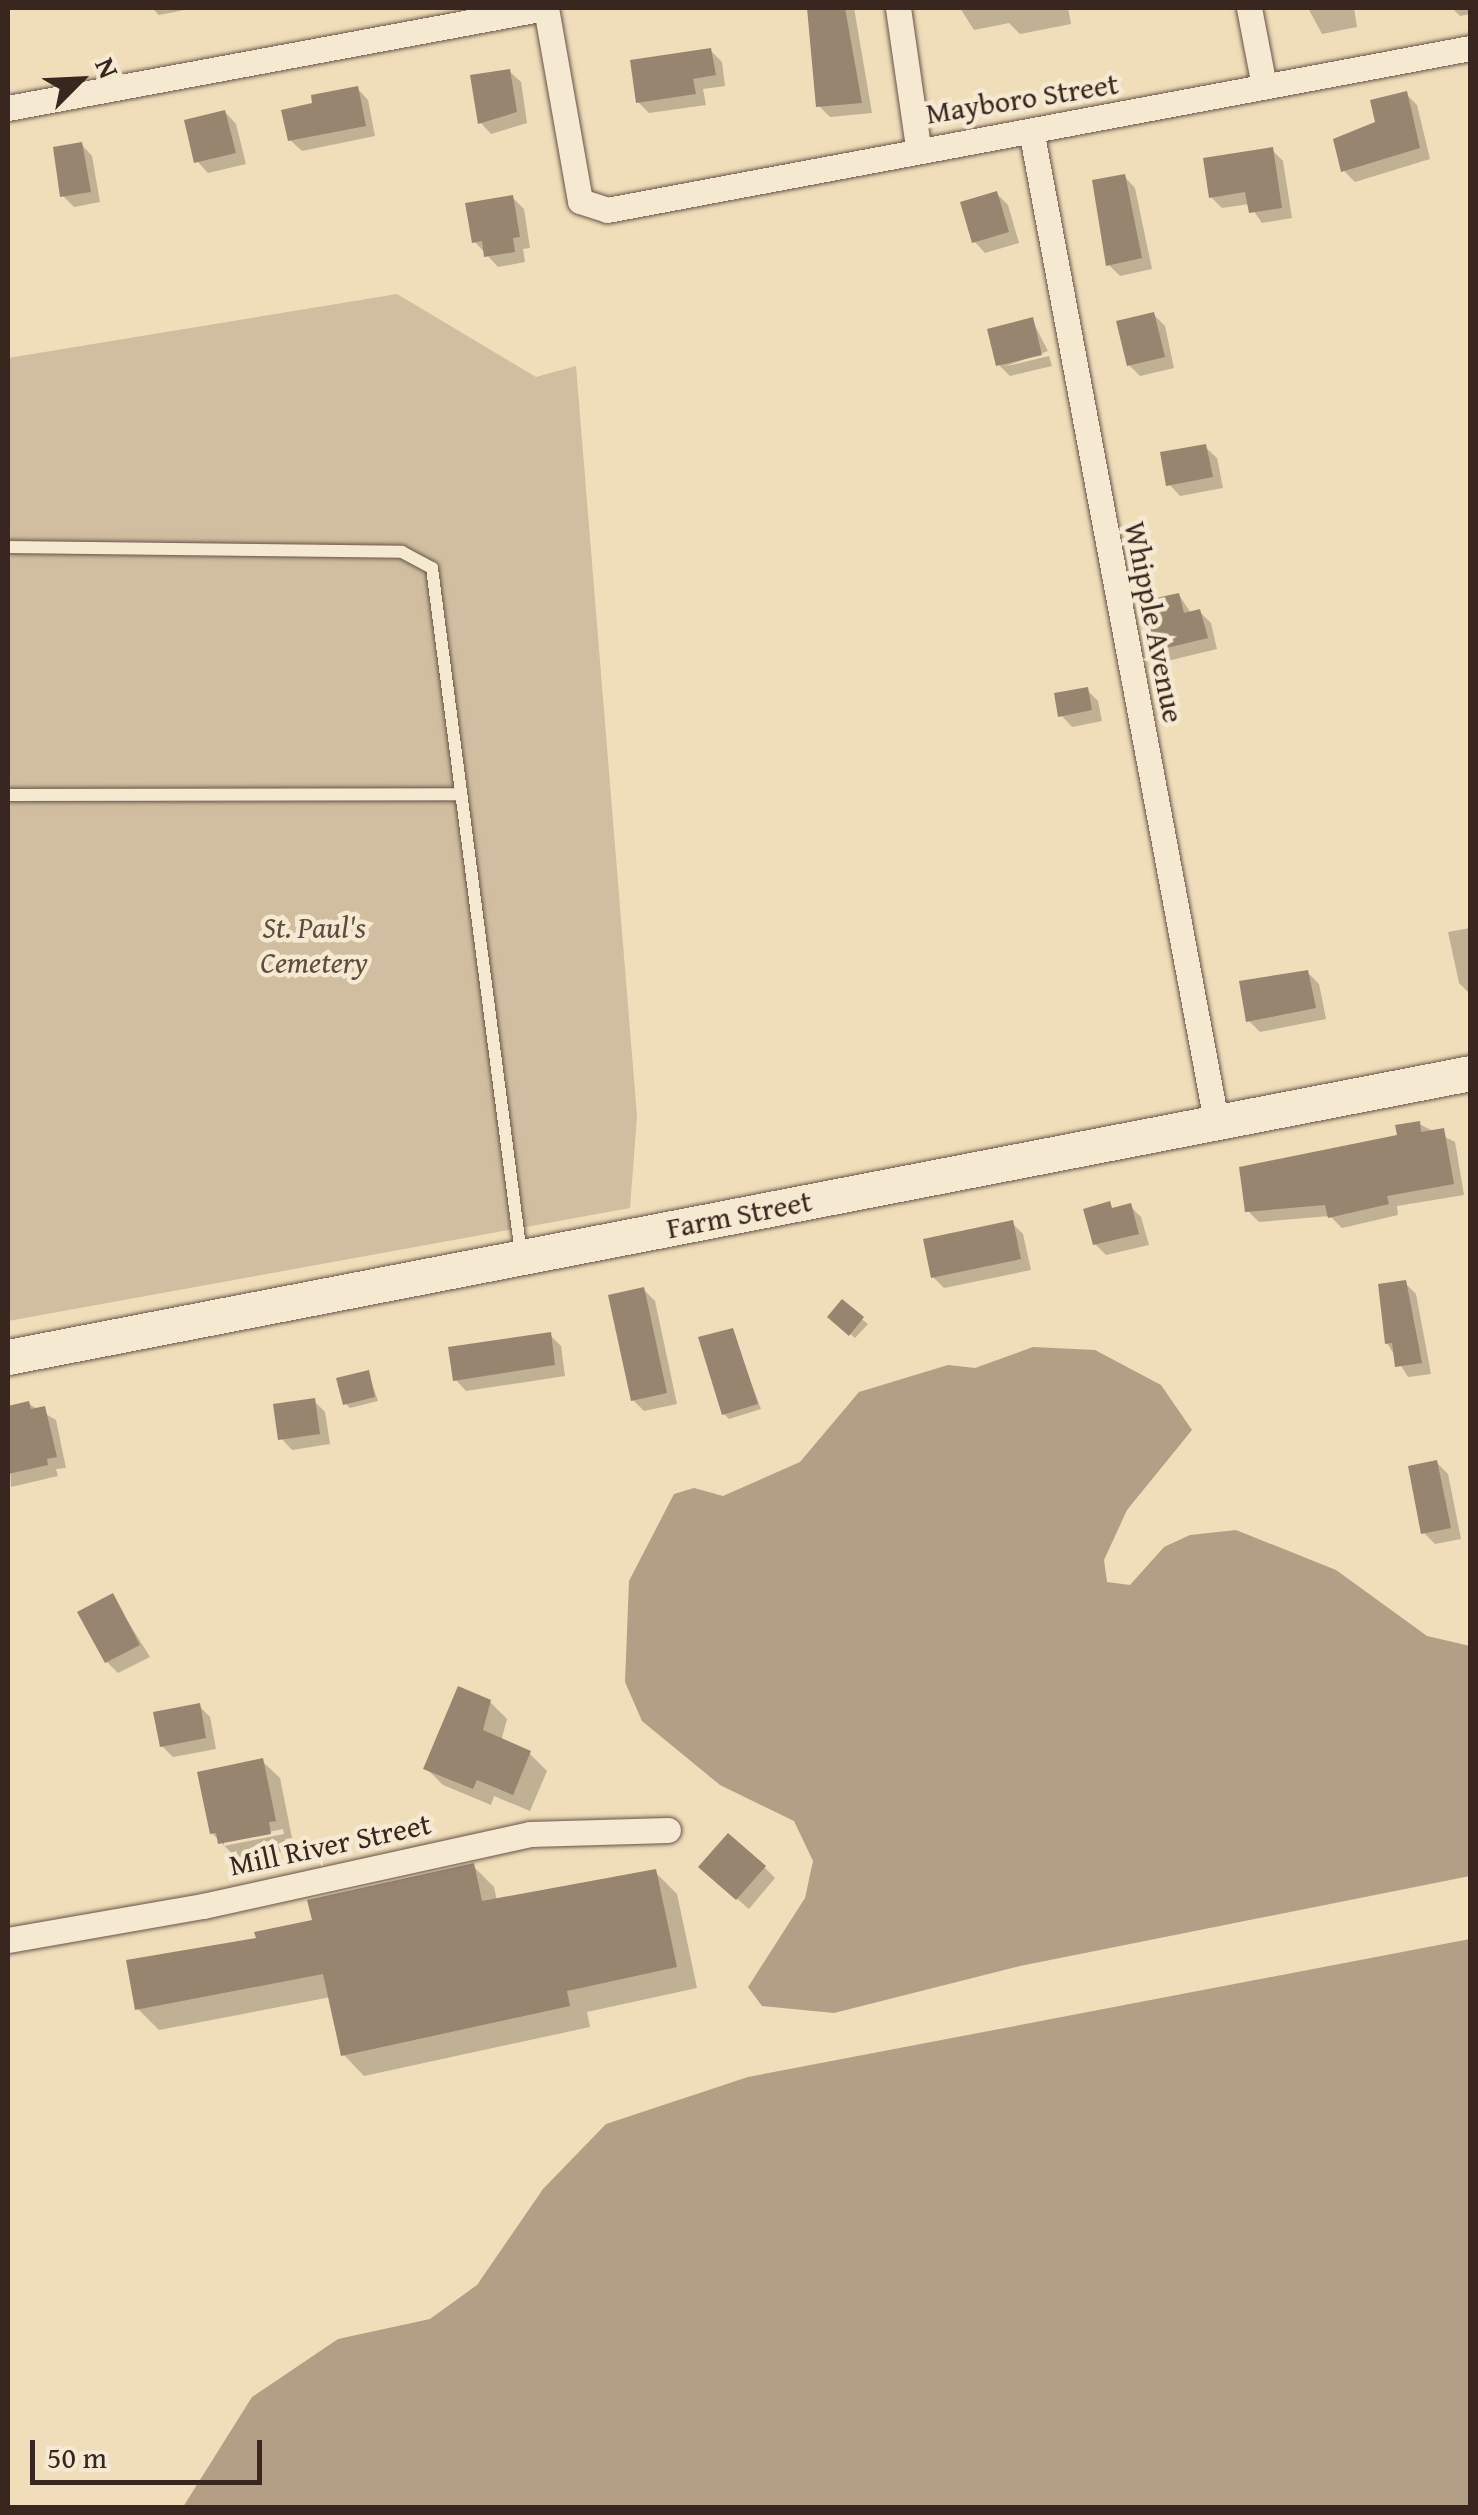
<!DOCTYPE html>
<html>
<head>
<meta charset="utf-8">
<style>
	body { margin:0 }
	#map { position:relative; width:1478px; height:2515px; overflow:hidden; background:#f0ddba; font-family:"Gentium Book Plus",serif }
	div>[style] { position:absolute }
	[style*='--x'] { left:calc(var(--x)*1px); top:calc(var(--y)*1px); width:calc(var(--w)*1px); rotate:calc(var(--a)*1deg) }
	.green>* { inset:0; background:#d1bea0 }
	.water>* { inset:0; background:#b29f85 }
	.shadow>* { inset:0; background:#0003 }
	.building>* { inset:0; background:#988570 }
	.roads { filter:drop-shadow(0 0 2px #675446) drop-shadow(0 0 2px #675446) }
	.lane>* { height:12px; margin:-6px; padding:0 6px; transform-origin:6px; border-radius:6px; background:#f5e9d2 }
	.street>* { height:25px; margin:-12.5px; padding:0 12.5px; transform-origin:12.5px; border-radius:12.5px; background:#f5e9d2 }
	.secondary>* { height:35px; margin:-17.5px; padding:0 17.5px; transform-origin:17.5px; border-radius:17.5px; background:#f5e9d2 }
	span { translate:-50% -50%; white-space:nowrap; text-align:center; line-height:1.15; -webkit-text-stroke:9px #f5e9d2; paint-order:stroke }
	.street-label { font-size:30px; color:#39261f }
	.park-label { font-size:30px; color:#5f4c3f; font-style:italic }
	.frame { position:absolute; inset:0; border:10px solid #39261f; pointer-events:none }
	.north { position:absolute; left:30px; top:30px; width:100px; height:100px; -webkit-text-stroke:8px #f5e9d2; paint-order:stroke; rotate:66deg; font-size:28px; font-weight:700; line-height:40px; text-align:center; color:#39261f }
	.north::after { content:''; display:block; margin:auto; width:35px; height:45px; background:#39261f; clip-path:polygon(50% 0,100% 100%,50% 72%,0 100%) }
	.scale { position:absolute; left:30px; top:2440px; width:232px; height:45px; box-sizing:border-box; border:5px solid #39261f; border-top:0; padding-left:12px; font-size:30px; line-height:35px; white-space:nowrap; color:#39261f; -webkit-text-stroke:8px #f5e9d2; paint-order:stroke }
</style>
</head>
<body>
<div id="map">
	<div class="green">
		<div style="clip-path:polygon(397px 294px,536px 377px,576px 366px,637px 1116px,630px 1208px,8px 1321px,8px 358px)"></div>
	</div>
	<div class="water">
		<div style="clip-path:polygon(1033px 1347px,1095px 1350px,1161px 1385px,1192px 1430px,1127px 1510px,1104px 1560px,1107px 1582px,1130px 1585px,1164px 1547px,1190px 1535px,1236px 1530px,1336px 1570px,1427px 1636px,1470px 1646px,1470px 1876px,1020px 1966px,834px 2013px,762px 2006px,748px 1987px,805px 1898px,813px 1861px,794px 1821px,720px 1785px,642px 1721px,625px 1682px,629px 1581px,674px 1494px,694px 1488px,723px 1496px,800px 1462px,859px 1392px,948px 1365px,975px 1368px)"></div>
		<div style="clip-path:polygon(1470px 1939px,1470px 2507px,183px 2507px,252px 2397px,338px 2339px,430px 2319px,477px 2285px,543px 2189px,606px 2124px,748px 2077px)"></div>
	</div>
	<div class="shadow">
		<div style="clip-path:polygon(152px 8px,195px 8px,159px 15px)"></div>
		<div style="clip-path:polygon(809px 8px,854px 8px,872px 113px,830px 117px,819px 106px)"></div>
		<div style="clip-path:polygon(960px 8px,1068px 8px,1071px 24px,1020px 34px,1009px 23px,974px 30px)"></div>
		<div style="clip-path:polygon(1308px 8px,1354px 8px,1357px 27px,1322px 34px)"></div>
		<div style="clip-path:polygon(1452px 8px,1470px 8px,1470px 14px,1460px 16px)"></div>
		<div style="clip-path:polygon(710px 50px,722px 62px,725px 86px,703px 89px,706px 105px,649px 113px,638px 102px)"></div>
		<div style="clip-path:polygon(509px 71px,521px 82px,527px 123px,491px 134px,480px 122px)"></div>
		<div style="clip-path:polygon(357px 88px,368px 100px,375px 136px,302px 151px,290px 140px,315px 105px)"></div>
		<div style="clip-path:polygon(1406px 94px,1417px 105px,1430px 159px,1355px 182px,1344px 171px)"></div>
		<div style="clip-path:polygon(225px 112px,236px 124px,246px 164px,208px 173px,197px 161px)"></div>
		<div style="clip-path:polygon(81px 144px,92px 156px,100px 202px,74px 207px,63px 196px)"></div>
		<div style="clip-path:polygon(1272px 150px,1283px 161px,1292px 218px,1262px 223px,1249px 204px,1222px 208px,1211px 197px)"></div>
		<div style="clip-path:polygon(1124px 176px,1135px 188px,1152px 269px,1120px 276px,1109px 265px)"></div>
		<div style="clip-path:polygon(997px 194px,1008px 205px,1019px 243px,985px 253px,974px 241px)"></div>
		<div style="clip-path:polygon(513px 198px,524px 209px,530px 248px,523px 249px,525px 262px,498px 267px,474px 241px)"></div>
		<div style="clip-path:polygon(1154px 315px,1165px 326px,1174px 368px,1140px 376px,1129px 365px)"></div>
		<div style="clip-path:polygon(1032px 320px,1048px 351px,1003px 367px,1049px 356px,1052px 366px,1010px 376px,999px 365px)"></div>
		<div style="clip-path:polygon(1205px 447px,1217px 458px,1223px 488px,1180px 496px,1169px 484px)"></div>
		<div style="clip-path:polygon(1179px 595px,1191px 613px,1199px 611px,1211px 623px,1217px 649px,1167px 661px,1156px 649px)"></div>
		<div style="clip-path:polygon(1087px 690px,1098px 701px,1102px 721px,1072px 727px,1061px 715px)"></div>
		<div style="clip-path:polygon(1470px 928px,1470px 994px,1459px 983px,1448px 932px)"></div>
		<div style="clip-path:polygon(1308px 973px,1319px 984px,1326px 1019px,1260px 1032px,1249px 1021px)"></div>
		<div style="clip-path:polygon(1419px 1124px,1455px 1142px,1464px 1195px,1397px 1206px,1398px 1215px,1342px 1228px,1330px 1216px,1259px 1222px,1248px 1211px)"></div>
		<div style="clip-path:polygon(1130px 1206px,1141px 1217px,1149px 1245px,1106px 1255px,1095px 1244px,1086px 1211px)"></div>
		<div style="clip-path:polygon(1012px 1223px,1023px 1234px,1031px 1270px,944px 1288px,933px 1277px)"></div>
		<div style="clip-path:polygon(1405px 1283px,1416px 1294px,1431px 1374px,1408px 1377px,1387px 1343px)"></div>
		<div style="clip-path:polygon(644px 1290px,655px 1301px,677px 1404px,644px 1411px,633px 1400px)"></div>
		<div style="clip-path:polygon(842px 1303px,868px 1324px,855px 1338px,831px 1317px)"></div>
		<div style="clip-path:polygon(732px 1331px,761px 1409px,729px 1419px,724px 1414px)"></div>
		<div style="clip-path:polygon(550px 1335px,561px 1346px,565px 1376px,466px 1391px,455px 1379px)"></div>
		<div style="clip-path:polygon(368px 1372px,378px 1401px,350px 1408px,345px 1403px)"></div>
		<div style="clip-path:polygon(314px 1401px,325px 1412px,330px 1444px,292px 1450px,281px 1438px)"></div>
		<div style="clip-path:polygon(29px 1404px,56px 1420px,66px 1468px,56px 1469px,58px 1476px,11px 1487px,8px 1408px)"></div>
		<div style="clip-path:polygon(1437px 1463px,1448px 1474px,1461px 1539px,1435px 1544px,1424px 1533px)"></div>
		<div style="clip-path:polygon(112px 1596px,150px 1657px,118px 1673px,107px 1662px)"></div>
		<div style="clip-path:polygon(490px 1702px,507px 1719px,501px 1741px,530px 1754px,547px 1771px,530px 1811px,494px 1796px,491px 1805px,443px 1785px,426px 1768px)"></div>
		<div style="clip-path:polygon(199px 1706px,210px 1717px,216px 1749px,173px 1757px,162px 1746px)"></div>
		<div style="clip-path:polygon(evenodd,262px 1761px,280px 1778px,292px 1838px,285px 1839px,287px 1851px,238px 1860px,212px 1833px,262px 1761px,283px 1829px,284px 1834px,224px 1846px,224px 1841px,283px 1829px)"></div>
		<div style="clip-path:polygon(473px 1866px,494px 1887px,497px 1901px,655px 1872px,677px 1894px,697px 1988px,587px 2012px,590px 2027px,364px 2076px,343px 2054px,331px 1997px,159px 2030px,138px 2009px,259px 1940px)"></div>
		<div style="clip-path:polygon(764px 1867px,775px 1878px,749px 1909px,713px 1878px)"></div>
	</div>
	<div class="building">
		<div style="clip-path:polygon(807px 8px,845px 8px,862px 103px,816px 107px)"></div>
		<div style="clip-path:polygon(711px 48px,716px 75px,693px 79px,696px 94px,636px 103px,630px 60px)"></div>
		<div style="clip-path:polygon(510px 69px,517px 112px,478px 124px,470px 75px)"></div>
		<div style="clip-path:polygon(358px 86px,366px 126px,288px 141px,281px 110px,312px 103px,311px 95px)"></div>
		<div style="clip-path:polygon(1407px 91px,1420px 148px,1341px 172px,1333px 139px,1375px 122px,1370px 100px)"></div>
		<div style="clip-path:polygon(225px 110px,236px 153px,194px 163px,184px 120px)"></div>
		<div style="clip-path:polygon(82px 142px,91px 192px,60px 197px,53px 147px)"></div>
		<div style="clip-path:polygon(1273px 147px,1282px 208px,1249px 213px,1245px 192px,1209px 198px,1203px 158px)"></div>
		<div style="clip-path:polygon(1125px 174px,1142px 258px,1106px 266px,1092px 180px)"></div>
		<div style="clip-path:polygon(997px 191px,1009px 232px,972px 243px,960px 202px)"></div>
		<div style="clip-path:polygon(513px 195px,520px 237px,513px 238px,515px 252px,484px 257px,482px 241px,472px 243px,465px 203px)"></div>
		<div style="clip-path:polygon(1154px 312px,1165px 357px,1127px 366px,1116px 321px)"></div>
		<div style="clip-path:polygon(1033px 317px,1042px 355px,996px 366px,987px 329px)"></div>
		<div style="clip-path:polygon(1206px 444px,1213px 477px,1166px 486px,1160px 452px)"></div>
		<div style="clip-path:polygon(1179px 593px,1184px 613px,1200px 609px,1208px 638px,1154px 651px,1142px 601px)"></div>
		<div style="clip-path:polygon(1088px 687px,1092px 710px,1058px 717px,1054px 693px)"></div>
		<div style="clip-path:polygon(1308px 970px,1316px 1008px,1246px 1022px,1239px 981px)"></div>
		<div style="clip-path:polygon(1420px 1121px,1421px 1132px,1444px 1128px,1454px 1184px,1387px 1196px,1389px 1204px,1328px 1218px,1325px 1205px,1245px 1212px,1239px 1167px,1397px 1135px,1395px 1125px)"></div>
		<div style="clip-path:polygon(1110px 1201px,1112px 1208px,1131px 1203px,1139px 1234px,1093px 1245px,1083px 1209px)"></div>
		<div style="clip-path:polygon(1013px 1220px,1021px 1259px,931px 1278px,923px 1239px)"></div>
		<div style="clip-path:polygon(1406px 1280px,1422px 1363px,1395px 1367px,1392px 1343px,1385px 1344px,1378px 1284px)"></div>
		<div style="clip-path:polygon(644px 1287px,667px 1393px,631px 1401px,608px 1295px)"></div>
		<div style="clip-path:polygon(842px 1299px,864px 1317px,849px 1336px,827px 1317px)"></div>
		<div style="clip-path:polygon(733px 1328px,758px 1404px,722px 1415px,698px 1337px)"></div>
		<div style="clip-path:polygon(551px 1332px,555px 1365px,453px 1381px,448px 1347px)"></div>
		<div style="clip-path:polygon(369px 1370px,375px 1397px,343px 1405px,336px 1378px)"></div>
		<div style="clip-path:polygon(315px 1398px,320px 1434px,278px 1440px,273px 1404px)"></div>
		<div style="clip-path:polygon(29px 1401px,31px 1409px,45px 1406px,57px 1457px,47px 1459px,48px 1465px,8px 1474px,8px 1406px)"></div>
		<div style="clip-path:polygon(1437px 1460px,1451px 1528px,1421px 1534px,1408px 1466px)"></div>
		<div style="clip-path:polygon(113px 1593px,140px 1645px,105px 1663px,77px 1612px)"></div>
		<div style="clip-path:polygon(458px 1686px,491px 1700px,483px 1730px,531px 1751px,513px 1795px,477px 1780px,473px 1789px,423px 1769px)"></div>
		<div style="clip-path:polygon(200px 1703px,206px 1738px,160px 1747px,153px 1712px)"></div>
		<div style="clip-path:polygon(263px 1758px,276px 1821px,269px 1822px,271px 1834px,218px 1844px,216px 1833px,210px 1834px,197px 1772px)"></div>
		<div style="clip-path:polygon(728px 1833px,766px 1866px,736px 1900px,698px 1867px)"></div>
		<div style="clip-path:polygon(474px 1863px,482px 1901px,656px 1869px,677px 1967px,567px 1991px,570px 2006px,341px 2056px,323px 1974px,135px 2010px,126px 1960px,256px 1938px,254px 1932px,312px 1920px,307px 1900px)"></div>
	</div>
	<div class="roads">
		<div class="lane">
			<div style="--x:8;--y:547;--w:394;--a:0.7"></div>
			<div style="--x:402;--y:552;--w:34;--a:28"></div>
			<div style="--x:432;--y:568;--w:692;--a:82.61"></div>
			<div style="--x:8;--y:795;--w:453;--a:-0.1"></div>
		</div>
		<div class="street">
			<div style="--x:546;--y:8;--w:196;--a:80"></div>
			<div style="--x:580;--y:201;--w:28;--a:18"></div>
			<div style="--x:607;--y:210;--w:878;--a:-10.63"></div>
			<div style="--x:898;--y:8;--w:140;--a:81.8"></div>
			<div style="--x:1249;--y:8;--w:79;--a:79.1"></div>
			<div style="--x:8;--y:108;--w:546;--a:-10.55"></div>
			<div style="--x:1032;--y:135;--w:1003;--a:79.43"></div>
			<div style="--x:8;--y:1940;--w:198;--a:-9.9"></div>
			<div style="--x:203;--y:1906;--w:335;--a:-12.4"></div>
			<div style="--x:530;--y:1834;--w:138;--a:-1.7"></div>
		</div>
		<div class="secondary">
			<div style="--x:8;--y:1357;--w:1489;--a:-10.99"></div>
		</div>
	</div>
	<div class="street-label">
		<span style="left:1022px;top:98px;rotate:-9deg">Mayboro Street</span>
		<span style="left:1155px;top:622px;rotate:79deg">Whipple Avenue</span>
		<span style="left:739px;top:1214px;rotate:-11deg">Farm Street</span>
		<span style="left:330px;top:1844px;rotate:-12deg">Mill River Street</span>
	</div>
	<div class="park-label">
		<span style="left:314px;top:944px">St. Paul's<br>Cemetery</span>
	</div>
	<div class="frame"></div>
	<div class="north">N</div>
	<div class="scale">50 m</div>
</div>
</body>
</html>
